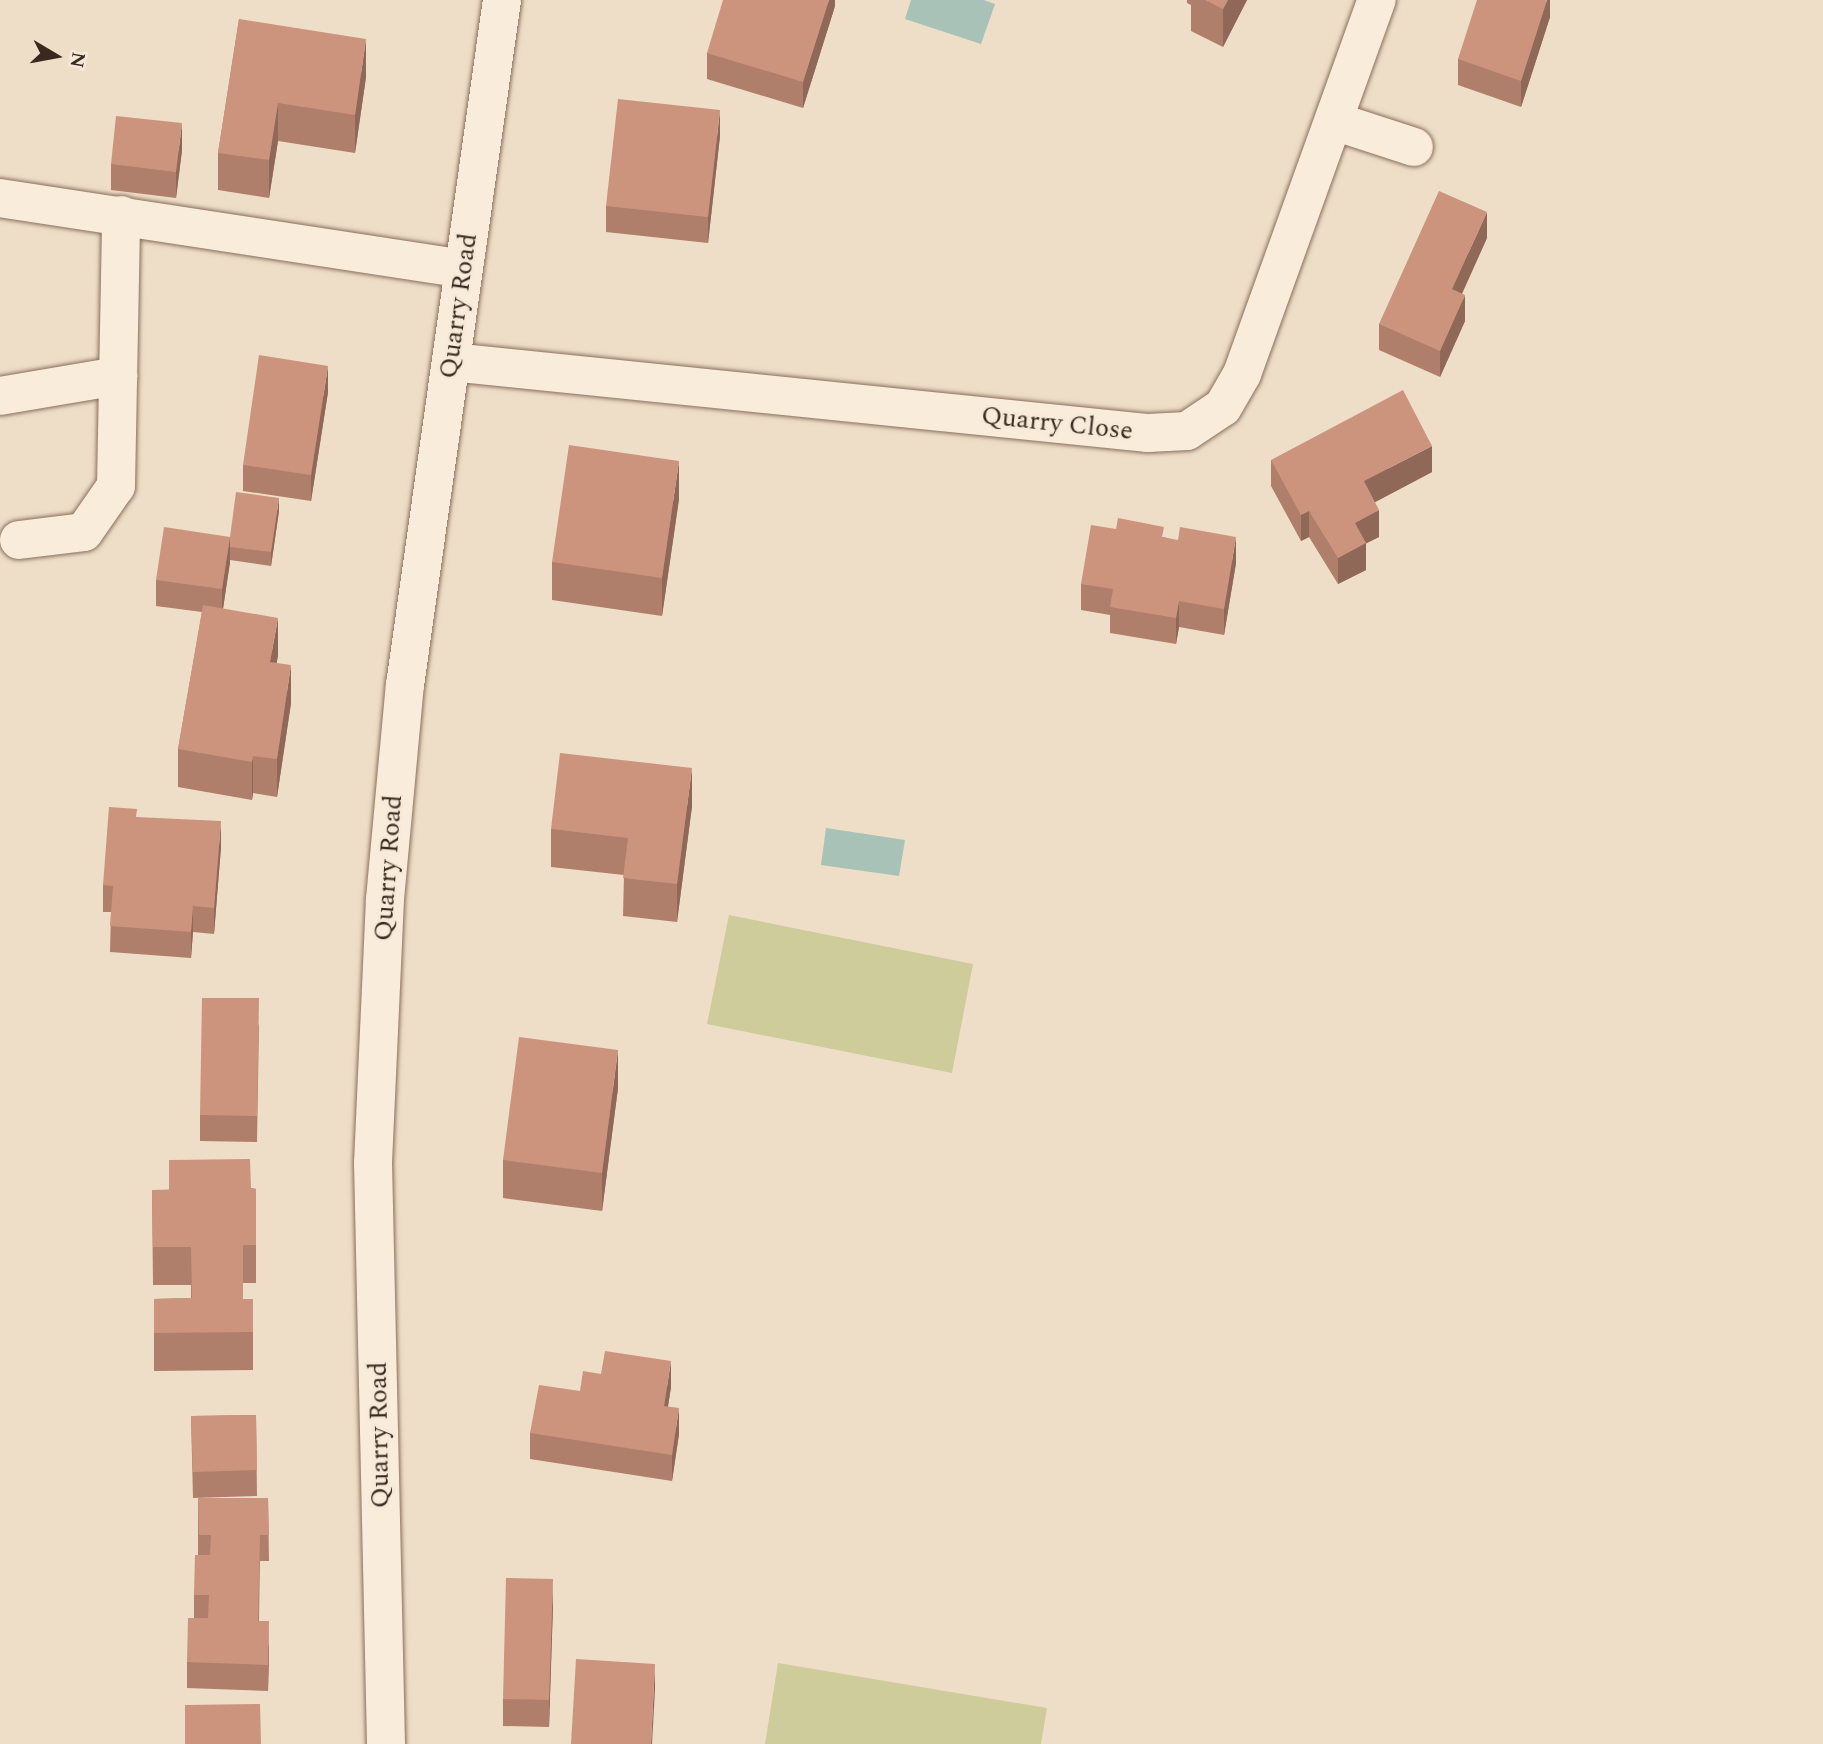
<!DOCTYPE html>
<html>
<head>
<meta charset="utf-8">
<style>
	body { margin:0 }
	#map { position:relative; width:1823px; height:1744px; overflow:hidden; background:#eedec7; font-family:Spectral,serif }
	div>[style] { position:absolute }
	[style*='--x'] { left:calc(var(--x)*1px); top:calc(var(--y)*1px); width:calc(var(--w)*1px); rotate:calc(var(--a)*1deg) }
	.green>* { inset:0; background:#cdcc9a }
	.water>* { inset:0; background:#a8c2b7 }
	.roads { filter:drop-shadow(0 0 2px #8a6f5c) drop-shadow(0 0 2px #8a6f5c) }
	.minor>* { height:38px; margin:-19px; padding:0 19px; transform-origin:19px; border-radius:19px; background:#f9ecda }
	.wall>* { inset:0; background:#af7f6c }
	.shaded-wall>* { inset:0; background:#8f6858 }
	.building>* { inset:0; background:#cc947d }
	span { translate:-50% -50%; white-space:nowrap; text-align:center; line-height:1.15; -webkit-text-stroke:5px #f6e9d7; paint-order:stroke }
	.street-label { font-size:26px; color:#3b2920 }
	.north { position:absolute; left:21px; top:21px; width:70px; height:70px; -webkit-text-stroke:5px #f6e9d7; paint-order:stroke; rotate:100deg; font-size:19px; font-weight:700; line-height:28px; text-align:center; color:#3b2920 }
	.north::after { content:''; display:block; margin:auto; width:24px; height:32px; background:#3b2920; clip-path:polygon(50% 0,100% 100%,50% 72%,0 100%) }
</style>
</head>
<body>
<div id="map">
	<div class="green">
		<div style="clip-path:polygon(729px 915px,973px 964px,952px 1073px,707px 1024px)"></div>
		<div style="clip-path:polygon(778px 1663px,1047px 1708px,1041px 1744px,765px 1744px)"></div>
	</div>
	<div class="water">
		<div style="clip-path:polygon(911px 0,984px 0,995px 4px,981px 44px,905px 19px)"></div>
		<div style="clip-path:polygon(826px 828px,905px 840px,899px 876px,821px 865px)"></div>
	</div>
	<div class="roads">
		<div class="minor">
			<div style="--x:1334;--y:121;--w:84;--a:18"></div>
			<div style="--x:0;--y:198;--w:469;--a:8.7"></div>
			<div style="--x:451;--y:362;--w:701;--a:5.82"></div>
			<div style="--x:1148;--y:433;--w:39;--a:-3"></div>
			<div style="--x:1187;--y:431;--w:43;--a:-33.7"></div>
			<div style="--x:1223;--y:407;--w:38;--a:-60"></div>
			<div style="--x:1242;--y:374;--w:398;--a:-70.2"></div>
			<div style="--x:0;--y:396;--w:120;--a:-9.6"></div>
			<div style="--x:19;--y:540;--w:65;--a:-7"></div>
			<div style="--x:84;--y:532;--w:56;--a:-55.2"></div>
			<div style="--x:116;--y:486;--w:271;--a:-88.9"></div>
			<div style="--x:386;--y:1744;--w:581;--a:-91.28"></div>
			<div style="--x:373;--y:1163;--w:264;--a:-87.4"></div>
			<div style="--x:385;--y:899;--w:215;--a:-84.7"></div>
			<div style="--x:405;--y:685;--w:692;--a:-81.94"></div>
		</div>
	</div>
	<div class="wall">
		<div style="clip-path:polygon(835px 0,835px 6px,803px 108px,707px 79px,707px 53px)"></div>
		<div style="clip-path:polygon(1187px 0,1247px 0,1223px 47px,1191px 31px,1191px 5px,1187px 3px)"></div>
		<div style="clip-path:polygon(1550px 0,1550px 17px,1521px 107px,1458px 85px,1458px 59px)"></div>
		<div style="clip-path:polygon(239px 19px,366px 77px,355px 153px,278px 141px,269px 198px,218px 190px,218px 153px)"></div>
		<div style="clip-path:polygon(720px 136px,708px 243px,606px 232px,606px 206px)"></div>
		<div style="clip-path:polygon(182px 150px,176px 198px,111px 190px,111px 164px)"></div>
		<div style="clip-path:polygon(1487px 238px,1462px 294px,1465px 321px,1440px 377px,1379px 350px,1379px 324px)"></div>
		<div style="clip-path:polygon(328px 392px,311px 501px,243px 491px,243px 465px)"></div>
		<div style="clip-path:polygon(1271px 460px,1432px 472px,1375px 502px,1379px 537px,1366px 543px,1366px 570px,1338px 584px,1309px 537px,1301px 541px,1271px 486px)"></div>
		<div style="clip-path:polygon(679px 499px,662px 616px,552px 600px,552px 562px)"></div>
		<div style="clip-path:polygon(279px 511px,271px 566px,230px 560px,223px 609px,278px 656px,276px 663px,291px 703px,277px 797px,253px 793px,252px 800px,178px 787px,178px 749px,202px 612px,156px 606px,156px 580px,230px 537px)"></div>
		<div style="clip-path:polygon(1164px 537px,1236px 563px,1224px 635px,1179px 627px,1176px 644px,1110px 633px,1110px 615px,1081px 610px,1081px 584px)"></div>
		<div style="clip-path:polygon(692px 806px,677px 922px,623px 916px,624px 875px,551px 867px,551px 829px)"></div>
		<div style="clip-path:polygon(137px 817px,221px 847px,214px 934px,193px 932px,191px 958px,110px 952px,111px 912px,103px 912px,103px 885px)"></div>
		<div style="clip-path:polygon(259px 1024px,257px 1142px,200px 1141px,200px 1115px)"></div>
		<div style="clip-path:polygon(618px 1088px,602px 1211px,503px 1198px,503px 1160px)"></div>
		<div style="clip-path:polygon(251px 1188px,256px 1189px,256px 1283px,243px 1283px,243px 1299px,253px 1299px,253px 1370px,154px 1371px,154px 1299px,191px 1298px,191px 1285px,153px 1285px,152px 1190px)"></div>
		<div style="clip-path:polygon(671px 1387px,668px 1406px,679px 1434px,672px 1481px,530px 1459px,530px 1433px,580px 1391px)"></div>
		<div style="clip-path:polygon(256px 1415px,257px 1496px,193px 1498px,191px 1416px)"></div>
		<div style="clip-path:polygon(198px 1498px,268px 1498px,269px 1561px,260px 1561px,259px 1621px,269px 1647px,268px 1691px,187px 1688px,187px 1662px,194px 1618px,194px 1595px,198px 1555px)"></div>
		<div style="clip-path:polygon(553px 1605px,549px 1727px,503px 1726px,503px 1699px)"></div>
	</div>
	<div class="shaded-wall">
		<div style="clip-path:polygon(829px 0,835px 0,835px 6px,803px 108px,803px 82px)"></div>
		<div style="clip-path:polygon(1228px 0,1247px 0,1223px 47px,1223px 9px)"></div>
		<div style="clip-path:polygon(1547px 0,1550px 0,1550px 17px,1521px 107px,1521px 81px)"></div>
		<div style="clip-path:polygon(366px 39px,366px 77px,355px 153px,355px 115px)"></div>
		<div style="clip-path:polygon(278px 103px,278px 141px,269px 198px,269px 160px)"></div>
		<div style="clip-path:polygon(720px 110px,720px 136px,708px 243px,708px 217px)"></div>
		<div style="clip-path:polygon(182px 123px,182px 150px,176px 198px,176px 172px)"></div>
		<div style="clip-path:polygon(1487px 212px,1487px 238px,1452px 315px,1452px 289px)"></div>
		<div style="clip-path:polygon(1465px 295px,1465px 321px,1440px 377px,1440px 351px)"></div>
		<div style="clip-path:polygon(328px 366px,328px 392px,311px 501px,311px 475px)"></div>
		<div style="clip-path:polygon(1432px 446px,1432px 472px,1364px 508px,1364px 481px)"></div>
		<div style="clip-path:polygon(679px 461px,679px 499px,662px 616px,662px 578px)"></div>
		<div style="clip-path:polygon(279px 498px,279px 511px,271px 566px,271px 552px)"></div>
		<div style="clip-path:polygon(1379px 510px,1379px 537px,1355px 549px,1355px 523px)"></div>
		<div style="clip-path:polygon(1309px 511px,1309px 537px,1301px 541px,1301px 515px)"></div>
		<div style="clip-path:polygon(230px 537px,230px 563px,222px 615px,222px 589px)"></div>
		<div style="clip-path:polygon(1236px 537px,1236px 563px,1224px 635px,1224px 609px)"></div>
		<div style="clip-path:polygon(1366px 543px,1366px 570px,1338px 584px,1338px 558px)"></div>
		<div style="clip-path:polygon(1179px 601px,1179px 627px,1176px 644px,1176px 618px)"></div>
		<div style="clip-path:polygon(278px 618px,278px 656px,270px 700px,270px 662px)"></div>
		<div style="clip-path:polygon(291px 665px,291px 703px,277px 797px,277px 759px)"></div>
		<div style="clip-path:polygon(253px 756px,253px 793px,252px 800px,252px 762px)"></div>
		<div style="clip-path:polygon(692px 768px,692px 806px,677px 922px,677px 884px)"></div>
		<div style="clip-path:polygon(221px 821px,221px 847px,214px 934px,214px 908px)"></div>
		<div style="clip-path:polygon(193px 906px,193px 932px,191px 958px,191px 932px)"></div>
		<div style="clip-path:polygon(618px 1050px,618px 1088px,602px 1211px,602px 1173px)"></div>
		<div style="clip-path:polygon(671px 1361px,671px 1387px,664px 1432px,664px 1406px)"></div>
		<div style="clip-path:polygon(679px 1408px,679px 1434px,672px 1481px,672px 1455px)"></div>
		<div style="clip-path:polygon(553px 1579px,553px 1605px,549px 1727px,549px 1700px)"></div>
		<div style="clip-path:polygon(269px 1621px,269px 1647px,268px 1691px,268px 1665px)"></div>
		<div style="clip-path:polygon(655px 1664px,655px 1690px,652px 1744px,651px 1744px)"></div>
	</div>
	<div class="building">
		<div style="clip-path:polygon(723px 0,829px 0,803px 82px,707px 53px)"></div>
		<div style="clip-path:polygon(1205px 0,1228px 0,1223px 9px)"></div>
		<div style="clip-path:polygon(1477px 0,1547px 0,1521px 81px,1458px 59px)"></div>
		<div style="clip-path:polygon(239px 19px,366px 39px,355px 115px,278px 103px,269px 160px,218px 153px)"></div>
		<div style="clip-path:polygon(618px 99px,720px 110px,708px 217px,606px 206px)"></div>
		<div style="clip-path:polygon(116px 116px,182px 123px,176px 172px,111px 164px)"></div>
		<div style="clip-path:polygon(1439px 191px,1487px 212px,1452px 289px,1465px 295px,1440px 351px,1379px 324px)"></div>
		<div style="clip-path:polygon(259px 355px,328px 366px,311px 475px,243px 465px)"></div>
		<div style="clip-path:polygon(1403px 390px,1432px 446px,1364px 481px,1379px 510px,1355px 523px,1366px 543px,1338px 558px,1309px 511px,1301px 515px,1271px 460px)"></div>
		<div style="clip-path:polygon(569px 445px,679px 461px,662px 578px,552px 562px)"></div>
		<div style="clip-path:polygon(236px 492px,279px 498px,271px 552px,230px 547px,230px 537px)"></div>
		<div style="clip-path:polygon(1118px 518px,1164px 527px,1162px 537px,1178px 540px,1180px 527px,1236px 537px,1224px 609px,1179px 601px,1176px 618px,1110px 607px,1113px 589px,1081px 584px,1091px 525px,1116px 529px)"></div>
		<div style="clip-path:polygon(164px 527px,230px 537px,222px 589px,156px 580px)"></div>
		<div style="clip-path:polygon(203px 605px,278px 618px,270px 662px,291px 665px,277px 759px,253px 756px,252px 762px,178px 749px)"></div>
		<div style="clip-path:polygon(560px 753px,692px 768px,677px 884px,623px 878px,628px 838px,551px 829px)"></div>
		<div style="clip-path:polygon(109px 807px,137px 809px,136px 817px,221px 821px,214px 908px,193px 906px,191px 932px,110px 926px,113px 886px,103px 885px)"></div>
		<div style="clip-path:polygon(202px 998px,259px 998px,257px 1116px,200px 1115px)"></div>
		<div style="clip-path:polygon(519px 1037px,618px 1050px,602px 1173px,503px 1160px)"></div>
		<div style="clip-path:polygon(250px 1159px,251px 1188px,256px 1189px,256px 1245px,243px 1245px,243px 1299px,253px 1299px,253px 1332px,154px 1333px,154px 1299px,192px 1298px,191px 1247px,153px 1247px,152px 1190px,169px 1190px,169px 1160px)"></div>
		<div style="clip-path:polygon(605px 1351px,671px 1361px,664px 1406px,679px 1408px,672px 1455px,530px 1433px,539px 1385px,580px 1391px,583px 1371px,601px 1374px)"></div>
		<div style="clip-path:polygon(256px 1415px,257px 1470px,193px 1472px,191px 1416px)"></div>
		<div style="clip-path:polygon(198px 1498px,268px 1498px,269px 1535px,260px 1535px,258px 1621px,269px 1621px,268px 1665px,187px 1662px,188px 1618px,208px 1618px,209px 1595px,194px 1595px,195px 1555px,210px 1555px,211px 1535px,199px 1535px)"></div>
		<div style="clip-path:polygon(506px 1578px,553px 1579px,549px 1700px,503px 1699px)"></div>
		<div style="clip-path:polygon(576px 1659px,655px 1664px,651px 1744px,571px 1744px)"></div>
		<div style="clip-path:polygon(260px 1704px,261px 1744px,185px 1744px,185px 1705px)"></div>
	</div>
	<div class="street-label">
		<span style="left:459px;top:306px;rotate:-82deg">Quarry Road</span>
		<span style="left:1057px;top:424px;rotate:6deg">Quarry Close</span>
		<span style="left:389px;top:868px;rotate:-86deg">Quarry Road</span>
		<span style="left:380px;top:1435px;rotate:-91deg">Quarry Road</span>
	</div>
	<div class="north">N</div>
</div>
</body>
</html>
